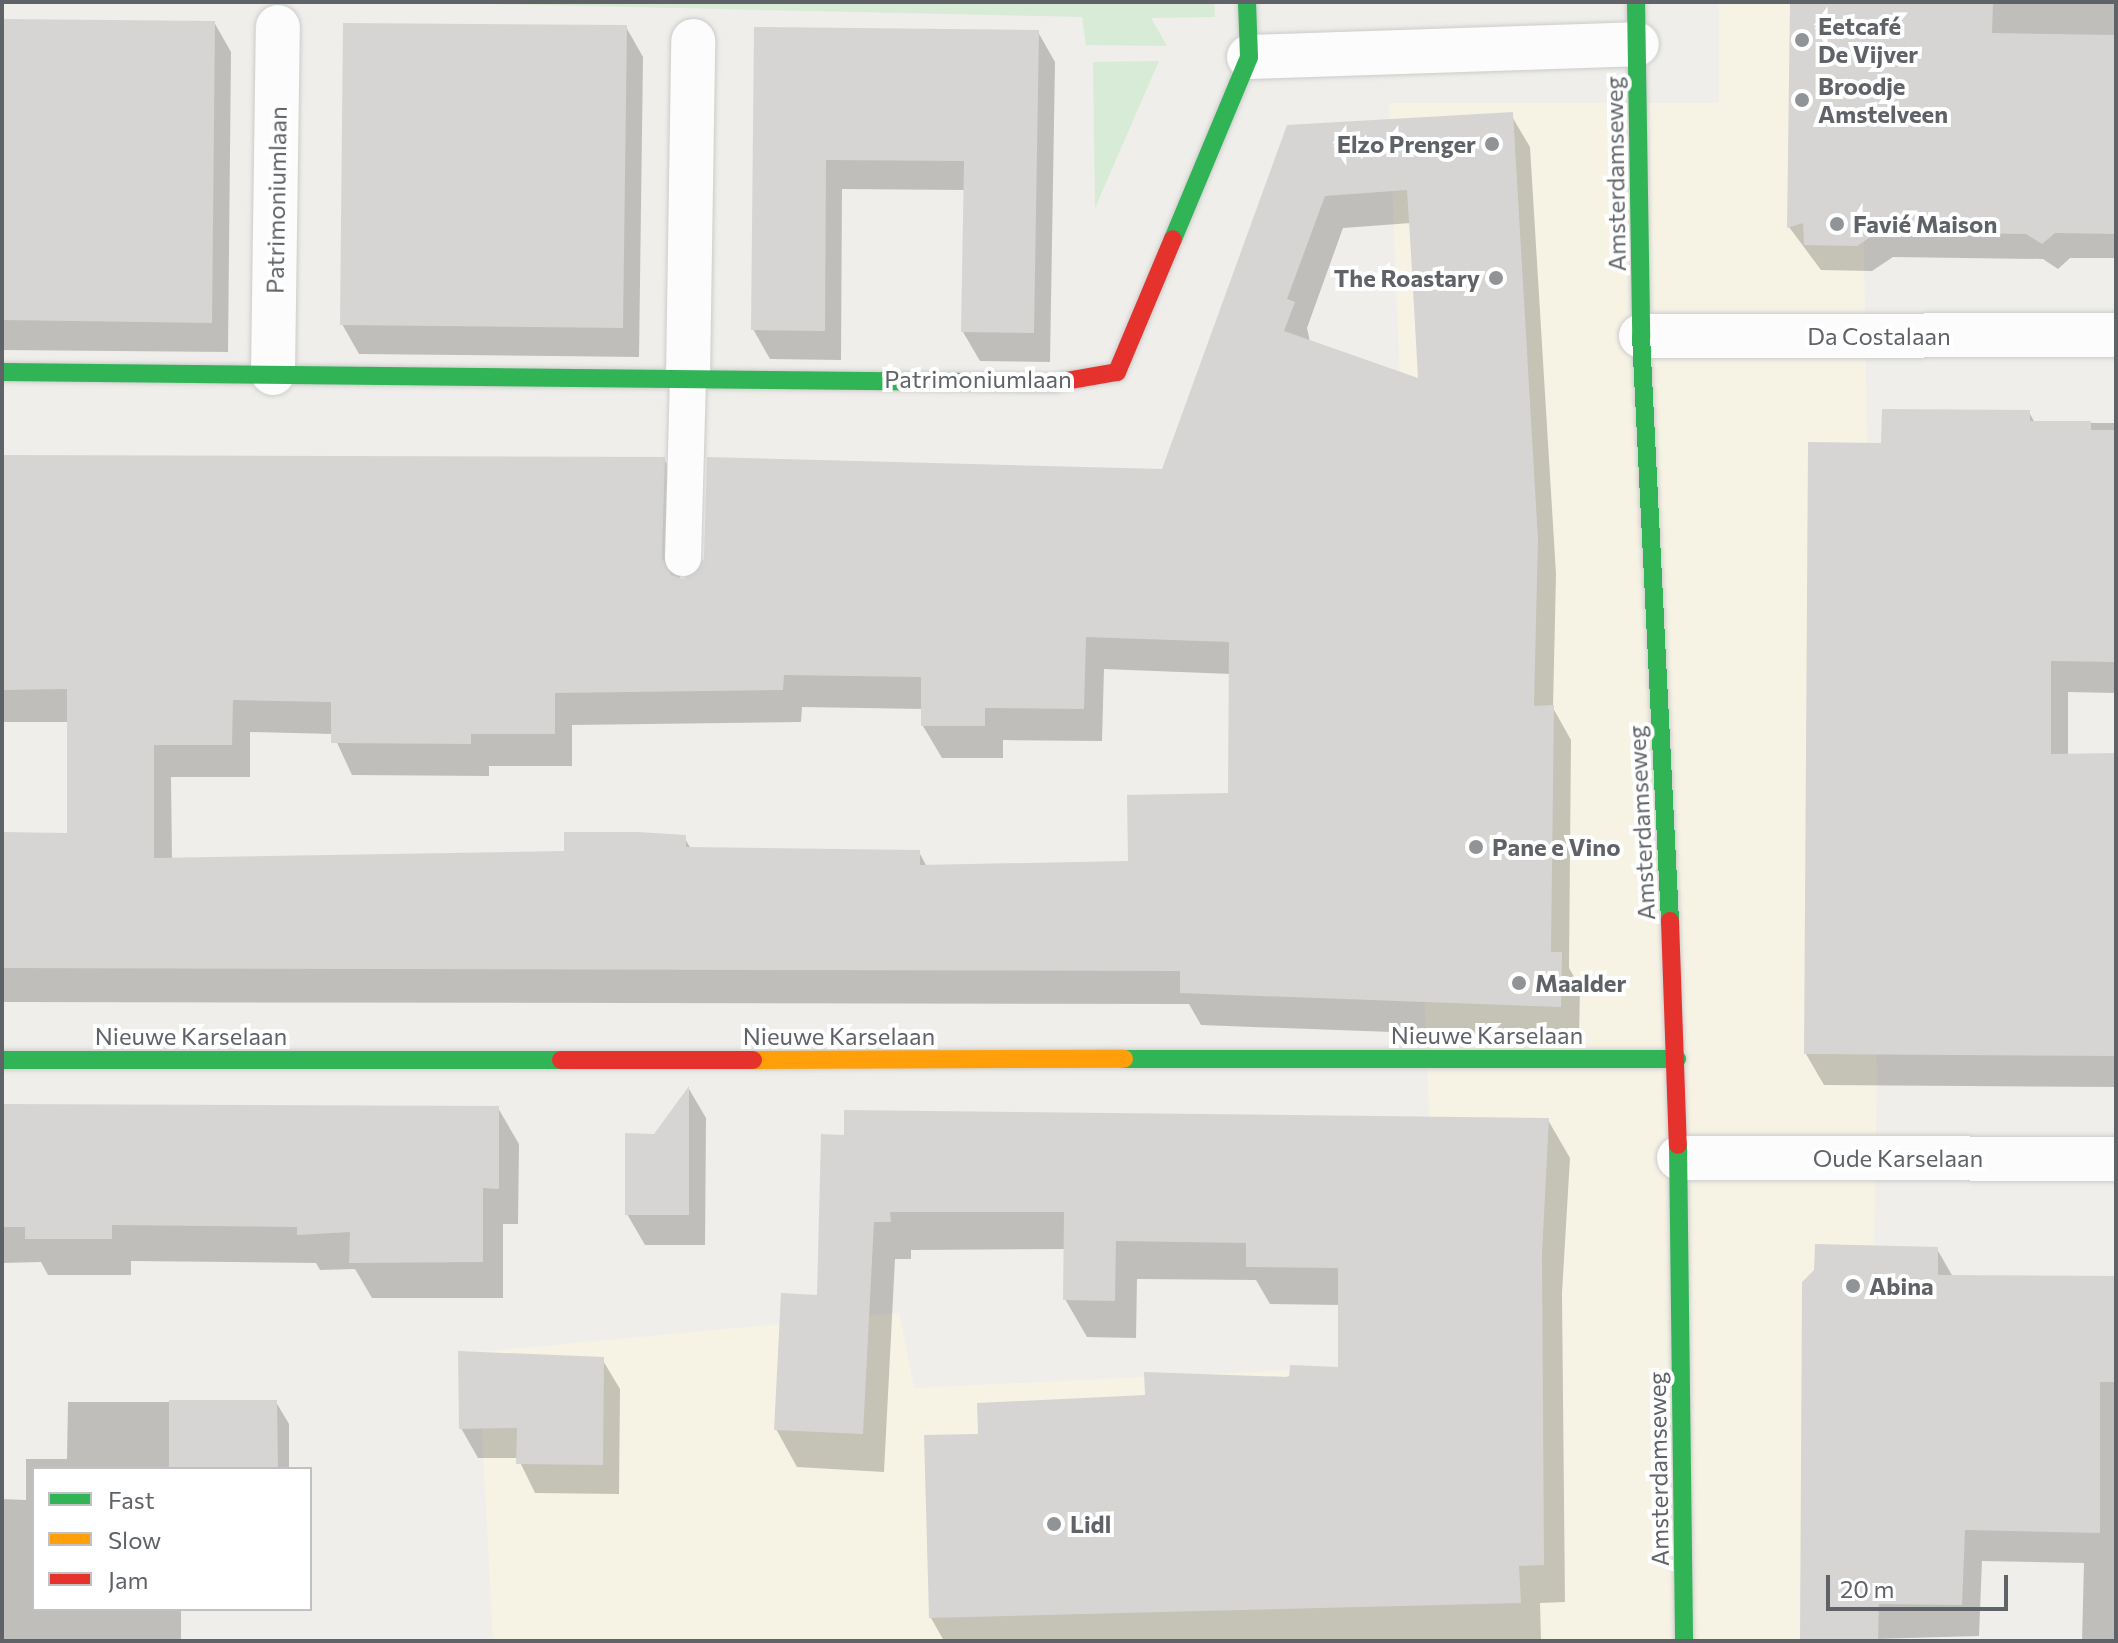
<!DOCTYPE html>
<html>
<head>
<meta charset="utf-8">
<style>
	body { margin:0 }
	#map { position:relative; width:2118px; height:1643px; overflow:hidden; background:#efeeea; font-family:Commissioner,sans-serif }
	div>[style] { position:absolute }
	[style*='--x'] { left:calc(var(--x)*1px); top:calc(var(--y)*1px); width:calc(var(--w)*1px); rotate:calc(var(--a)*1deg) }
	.commercial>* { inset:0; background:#f7f3e4 }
	.green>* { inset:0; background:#d8ebd6 }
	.shadow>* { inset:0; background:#0003 }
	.building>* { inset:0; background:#d6d5d3 }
	.roads { filter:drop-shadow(0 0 2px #cbcccc) drop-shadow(0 0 2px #cbcccc) }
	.lane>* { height:36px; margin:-18px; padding:0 18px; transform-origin:18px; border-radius:18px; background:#fdfcfc }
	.street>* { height:44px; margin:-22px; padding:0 22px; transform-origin:22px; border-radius:22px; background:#fdfcfc }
	.fast>* { height:18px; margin:-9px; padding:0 9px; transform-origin:9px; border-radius:9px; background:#30b455 }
	.slow>* { height:18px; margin:-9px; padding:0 9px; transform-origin:9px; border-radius:9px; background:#ff9f0a }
	.jam>* { height:18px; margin:-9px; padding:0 9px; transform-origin:9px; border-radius:9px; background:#e5322d }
	.dots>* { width:22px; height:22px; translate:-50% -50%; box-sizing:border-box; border:4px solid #fff; border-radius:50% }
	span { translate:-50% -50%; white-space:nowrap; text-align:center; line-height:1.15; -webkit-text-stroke:8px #fff; paint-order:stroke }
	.poi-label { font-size:24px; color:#5f6368; font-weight:700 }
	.left { translate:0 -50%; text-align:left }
	.right { translate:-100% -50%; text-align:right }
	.street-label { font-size:24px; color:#5f6368 }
	.frame { position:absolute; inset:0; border:4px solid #5f6368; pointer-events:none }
	.legend { position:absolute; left:32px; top:1467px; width:280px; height:144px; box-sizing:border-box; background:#fff; border:2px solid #bfc1c3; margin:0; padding:10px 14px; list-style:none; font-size:24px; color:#5f6368 }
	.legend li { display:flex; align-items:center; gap:16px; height:40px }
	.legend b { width:40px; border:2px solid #bfc1c3 }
	.scale { position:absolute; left:1826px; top:1575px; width:182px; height:36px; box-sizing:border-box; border:4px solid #5f6368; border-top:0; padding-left:10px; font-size:24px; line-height:28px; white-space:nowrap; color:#5f6368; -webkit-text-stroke:6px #fff; paint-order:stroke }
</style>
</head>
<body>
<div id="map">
	<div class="commercial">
		<div style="clip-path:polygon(1719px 2px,1860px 2px,1877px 1081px,1867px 1641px,493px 1641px,478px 1352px,899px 1313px,914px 1388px,1439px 1363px,1389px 103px,1719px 103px)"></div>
	</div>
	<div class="green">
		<div style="clip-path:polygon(402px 2px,1214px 2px,1215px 17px,1151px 18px,1167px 46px,1086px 45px,1082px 17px)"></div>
		<div style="clip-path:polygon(1159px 61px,1095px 208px,1093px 62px)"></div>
	</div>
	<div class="shadow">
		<div style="clip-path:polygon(1791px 2px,2116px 2px,2116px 258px,2070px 258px,2058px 269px,2043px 259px,1893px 257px,1872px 271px,1821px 270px,1789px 227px)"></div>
		<div style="clip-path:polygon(2px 21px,214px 22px,231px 52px,228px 352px,2px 350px)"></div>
		<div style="clip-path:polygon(626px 27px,643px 57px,639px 357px,359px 354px,342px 324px)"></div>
		<div style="clip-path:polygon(756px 29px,1038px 32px,1055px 62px,1050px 362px,980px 361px,963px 332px,965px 190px,842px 189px,841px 360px,770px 359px,753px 329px)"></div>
		<div style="clip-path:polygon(evenodd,1511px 115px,1530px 147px,1556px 574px,1553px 708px,1571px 740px,1569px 968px,1580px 987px,1579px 1039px,1201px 1025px,1189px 1004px,2px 1002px,2px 834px,69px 835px,69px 722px,2px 722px,2px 456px,664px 459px,682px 491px,680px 580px,1164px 471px,1289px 127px,1511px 115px,1411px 223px,1420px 381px,1310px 342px,1307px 328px,1343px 228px,1411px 223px,1511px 115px,1104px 669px,1231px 674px,1230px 794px,1130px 863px,927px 867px,919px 852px,691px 849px,684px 837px,566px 853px,172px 860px,171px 777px,250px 777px,250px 732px,333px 734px,352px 775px,489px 776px,489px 766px,572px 766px,572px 725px,801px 722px,802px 707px,923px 709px,923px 726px,942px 758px,1003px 758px,1003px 740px,1102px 741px,1104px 669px)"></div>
		<div style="clip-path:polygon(2029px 412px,2035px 423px,2116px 423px,2116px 693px,2068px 692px,2068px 756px,2116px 755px,2116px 1087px,1824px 1085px,1806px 1054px,1883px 445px)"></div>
		<div style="clip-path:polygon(689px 1089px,706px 1118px,705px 1245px,645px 1245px,627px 1214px,655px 1136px)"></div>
		<div style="clip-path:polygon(2px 1107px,498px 1108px,519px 1144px,518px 1224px,503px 1224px,503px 1298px,372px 1298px,355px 1269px,320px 1270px,316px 1263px,131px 1261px,131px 1275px,48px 1275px,41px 1262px,2px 1263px)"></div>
		<div style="clip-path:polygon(1548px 1120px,1570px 1158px,1562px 1293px,1565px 1602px,1540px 1603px,1541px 1640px,944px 1641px,931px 1618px,980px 1436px,1147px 1397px,1340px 1369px,1340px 1305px,1270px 1304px,1256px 1280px,1137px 1279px,1136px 1338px,1087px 1337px,1065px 1299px,1066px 1249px,911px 1250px,911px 1259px,895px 1259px,884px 1472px,797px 1467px,776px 1429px,819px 1297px,823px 1136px)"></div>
		<div style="clip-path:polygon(1937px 1249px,1953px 1277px,2116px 1279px,2116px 1641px,2082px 1641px,2084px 1563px,1982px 1561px,1979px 1636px,1802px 1641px)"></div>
		<div style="clip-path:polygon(602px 1359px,620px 1389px,619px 1494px,535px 1493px,518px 1458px,478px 1458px,461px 1428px)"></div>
		<div style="clip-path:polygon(68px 1402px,276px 1402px,289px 1424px,289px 1469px,34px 1469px,34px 1609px,181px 1609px,181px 1641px,2px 1641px,2px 1499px,26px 1500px,26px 1459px,67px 1459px)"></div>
	</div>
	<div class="building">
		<div style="clip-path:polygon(1790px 2px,1993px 2px,1992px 33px,2116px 35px,2116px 234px,2055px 233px,2042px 244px,2026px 234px,1878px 232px,1857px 246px,1804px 245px,1803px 223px,1787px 228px)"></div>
		<div style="clip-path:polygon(2px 19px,215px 21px,212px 323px,2px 320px)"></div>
		<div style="clip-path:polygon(343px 23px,627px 25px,623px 328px,340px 325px)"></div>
		<div style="clip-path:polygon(754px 27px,1039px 30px,1034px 333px,961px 332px,964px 161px,826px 160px,825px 331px,751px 330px)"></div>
		<div style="clip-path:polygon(evenodd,1513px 112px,1538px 540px,1534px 706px,1554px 705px,1551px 952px,1562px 952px,1561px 1007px,1180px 993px,1180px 971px,2px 968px,2px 832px,67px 833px,67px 689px,2px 690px,2px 455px,665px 457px,662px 558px,671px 575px,683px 579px,704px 559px,707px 457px,1162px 469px,1287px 125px,1513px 112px,1407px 190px,1411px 254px,1418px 378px,1284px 331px,1295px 302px,1287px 299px,1325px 196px,1407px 190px,1513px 112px,1086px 637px,1229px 642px,1228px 793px,1127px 795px,1128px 861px,920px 865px,920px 850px,686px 847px,686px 835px,638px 832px,564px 832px,564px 851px,154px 858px,154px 745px,232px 745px,233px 700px,331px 702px,331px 743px,471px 744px,471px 734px,555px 734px,555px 693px,783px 690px,784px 675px,921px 677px,921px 726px,985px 726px,985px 708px,1084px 709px,1086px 637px)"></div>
		<div style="clip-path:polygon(1882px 409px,2030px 410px,2030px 421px,2091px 421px,2091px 430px,2116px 430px,2116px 662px,2051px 661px,2051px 754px,2116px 753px,2116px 1056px,1804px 1054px,1808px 442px,1881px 443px)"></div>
		<div style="clip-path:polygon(689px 1086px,689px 1215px,625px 1215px,625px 1133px,654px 1134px)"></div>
		<div style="clip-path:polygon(2px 1104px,499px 1106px,499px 1189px,483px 1188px,483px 1262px,349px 1263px,350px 1232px,297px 1235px,297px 1227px,112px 1225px,112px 1239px,25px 1239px,25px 1227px,2px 1227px)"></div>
		<div style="clip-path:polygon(844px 1110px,1549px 1118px,1542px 1254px,1544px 1565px,1519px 1566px,1521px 1603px,929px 1618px,924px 1435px,978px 1434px,977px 1403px,1145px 1395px,1144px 1372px,1289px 1377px,1290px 1365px,1338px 1367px,1338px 1268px,1246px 1267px,1246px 1243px,1116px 1241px,1115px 1301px,1063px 1300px,1064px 1212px,890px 1212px,891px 1222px,874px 1222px,863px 1434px,774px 1430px,781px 1293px,817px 1295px,821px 1134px,844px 1135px)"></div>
		<div style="clip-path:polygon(1815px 1244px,1938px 1247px,1938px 1275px,2116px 1276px,2116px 1382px,2100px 1382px,2100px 1533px,1965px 1530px,1962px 1605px,1879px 1604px,1878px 1641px,1800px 1641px,1802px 1282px,1814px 1270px)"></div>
		<div style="clip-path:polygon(458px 1351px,604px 1357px,603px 1465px,516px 1464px,517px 1428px,459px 1429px)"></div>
		<div style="clip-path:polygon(169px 1400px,277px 1400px,278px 1469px,169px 1469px)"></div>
	</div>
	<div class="roads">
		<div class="lane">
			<div style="--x:683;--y:558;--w:182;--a:-88.4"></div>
		</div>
		<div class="street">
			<div style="--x:1249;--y:57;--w:388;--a:-1.9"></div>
			<div style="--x:1641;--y:336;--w:475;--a:-0.1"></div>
			<div style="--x:273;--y:373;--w:346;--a:-89.2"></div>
			<div style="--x:688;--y:376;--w:335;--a:-89.1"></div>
			<div style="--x:1679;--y:1158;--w:437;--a:0.1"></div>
		</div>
		<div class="fast">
			<div style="--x:1636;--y:2;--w:334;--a:89.1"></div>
			<div style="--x:1641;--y:336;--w:586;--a:87.16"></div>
			<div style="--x:1173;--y:239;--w:197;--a:-67.3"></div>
			<div style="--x:1249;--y:57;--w:55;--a:-92.1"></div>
			<div style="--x:2;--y:372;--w:1052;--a:0.6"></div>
			<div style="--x:1124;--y:1059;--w:553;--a:0"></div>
			<div style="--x:2;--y:1060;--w:559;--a:0"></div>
			<div style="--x:1678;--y:1145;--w:496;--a:89.3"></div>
		</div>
		<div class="slow">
			<div style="--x:753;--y:1060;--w:371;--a:-0.2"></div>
		</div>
		<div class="jam">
			<div style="--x:1054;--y:383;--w:64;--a:-9.9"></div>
			<div style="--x:1117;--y:372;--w:144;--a:-67.2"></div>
			<div style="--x:1670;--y:921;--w:224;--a:88"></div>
			<div style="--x:561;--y:1060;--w:192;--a:0"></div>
		</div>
	</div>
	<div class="dots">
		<div style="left:1802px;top:40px;background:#919496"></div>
		<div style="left:1802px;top:100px;background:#919496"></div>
		<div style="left:1492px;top:144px;background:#919496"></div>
		<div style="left:1837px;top:224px;background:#919496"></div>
		<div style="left:1496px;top:278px;background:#919496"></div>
		<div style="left:1476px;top:847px;background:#919496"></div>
		<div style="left:1519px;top:983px;background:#919496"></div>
		<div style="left:1853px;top:1286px;background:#919496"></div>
		<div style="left:1054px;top:1524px;background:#919496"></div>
	</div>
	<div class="poi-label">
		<span class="left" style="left:1818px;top:40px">Eetcafé<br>De Vijver</span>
		<span class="left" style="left:1818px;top:100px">Broodje<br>Amstelveen</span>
		<span class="right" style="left:1476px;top:144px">Elzo Prenger</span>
		<span class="left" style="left:1853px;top:224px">Favié Maison</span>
		<span class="right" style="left:1480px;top:278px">The Roastary</span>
		<span class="left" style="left:1492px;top:847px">Pane e Vino</span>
		<span class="left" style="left:1535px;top:983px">Maalder</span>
		<span class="left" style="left:1869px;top:1286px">Abina</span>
		<span class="left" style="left:1070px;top:1524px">Lidl</span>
	</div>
	<div class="street-label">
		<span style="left:1615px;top:174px;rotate:-91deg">Amsterdamseweg</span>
		<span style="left:276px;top:200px;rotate:-89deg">Patrimoniumlaan</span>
		<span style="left:1879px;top:336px">Da Costalaan</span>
		<span style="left:978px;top:379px">Patrimoniumlaan</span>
		<span style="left:1641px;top:823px;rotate:-93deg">Amsterdamseweg</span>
		<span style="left:1487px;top:1035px">Nieuwe Karselaan</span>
		<span style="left:191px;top:1036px">Nieuwe Karselaan</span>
		<span style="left:839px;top:1036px">Nieuwe Karselaan</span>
		<span style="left:1898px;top:1158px">Oude Karselaan</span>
		<span style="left:1658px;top:1469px;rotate:-91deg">Amsterdamseweg</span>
	</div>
	<div class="frame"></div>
	<ul class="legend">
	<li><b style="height:10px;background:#30b455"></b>Fast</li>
	<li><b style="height:10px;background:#ff9f0a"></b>Slow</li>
	<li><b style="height:10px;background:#e5322d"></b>Jam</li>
	</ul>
	<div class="scale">20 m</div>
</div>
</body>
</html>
